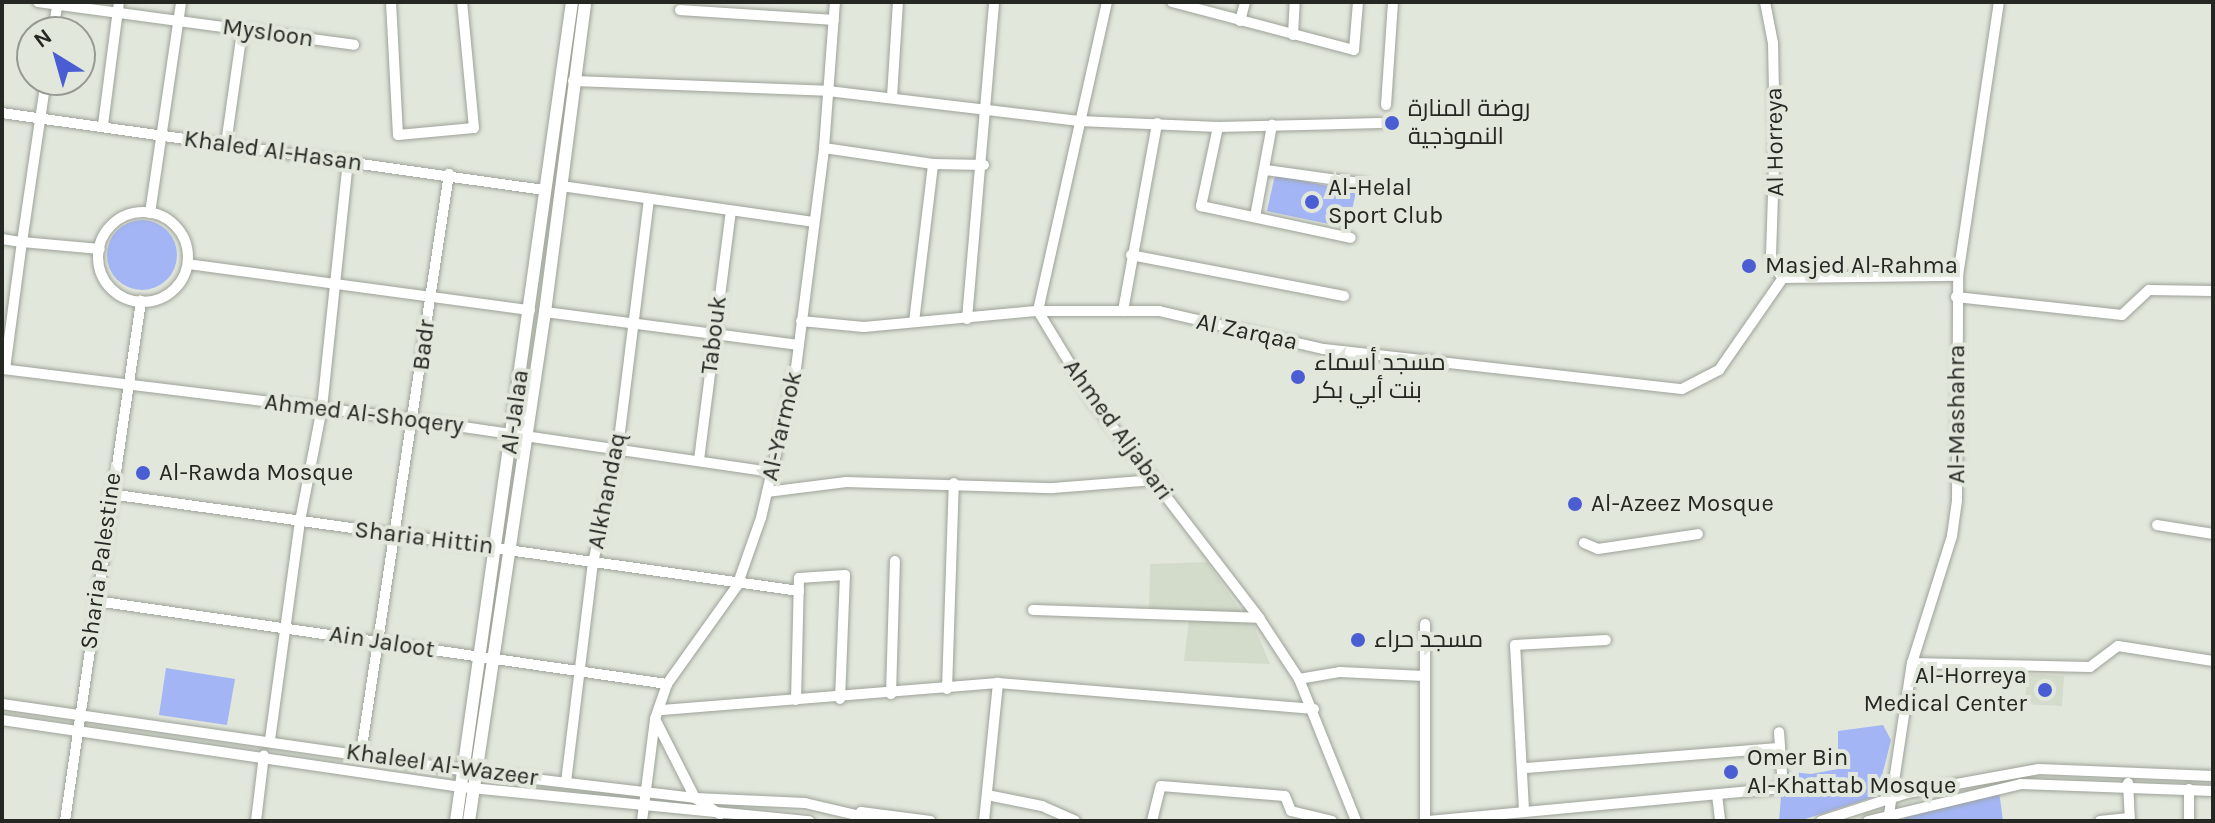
<!DOCTYPE html>
<html>
<head>
<meta charset="utf-8">
<style>
	body { margin:0 }
	#map { position:relative; width:2215px; height:823px; overflow:hidden; background:#e2e7dc; font-family:Karla,Cairo,sans-serif }
	div>[style] { position:absolute }
	[style*='--x'] { left:calc(var(--x)*1px); top:calc(var(--y)*1px); width:calc(var(--w)*1px); rotate:calc(var(--a)*1deg) }
	.built>* { inset:0; background:#d3dbcb }
	.green>* { inset:0; background:#a3b5f4 }
	.round { border-radius:50% }
	.roads { filter:drop-shadow(0 0 2px #9da298) drop-shadow(0 0 2px #9da298) }
	.minor>* { height:10px; margin:-5px; padding:0 5px; transform-origin:5px; border-radius:5px; background:#fff }
	.minor>.ring { margin:-5px; padding:0; box-sizing:content-box; background:none; border:10px solid #fff; border-radius:50% }
	.major>* { height:12px; margin:-6px; padding:0 6px; transform-origin:6px; border-radius:6px; background:#fff }
	.dots>* { width:22px; height:22px; translate:-50% -50%; box-sizing:border-box; border:4px solid #e2e7dc; border-radius:50% }
	span { translate:-50% -50%; white-space:nowrap; text-align:center; line-height:1.15; -webkit-text-stroke:8px #e2e7dc; paint-order:stroke }
	.street-label { font-size:24px; color:#252723 }
	.poi-label { font-size:24px; color:#252723 }
	.left { translate:0 -50%; text-align:left }
	.right { translate:-100% -50%; text-align:right }
	.frame { position:absolute; inset:0; border:4px solid #252723; pointer-events:none }
	.north { position:absolute; left:16px; top:16px; width:80px; height:80px; box-sizing:border-box; background:#e2e7dc; border:2px solid #969a92; border-radius:50%; rotate:323deg; font-size:22px; font-weight:700; line-height:32px; text-align:center; color:#252723 }
	.north::after { content:''; display:block; margin:auto; width:28px; height:36px; background:#4a5dd2; clip-path:polygon(50% 0,100% 100%,50% 72%,0 100%) }
</style>
</head>
<body>
<div id="map">
	<div class="built">
		<div style="clip-path:polygon(1207px 562px,1245px 617px,1149px 612px,1150px 564px)"></div>
		<div style="clip-path:polygon(1189px 619px,1253px 623px,1270px 664px,1184px 661px)"></div>
		<div style="clip-path:polygon(2027px 674px,2064px 676px,2062px 706px,2025px 704px)"></div>
	</div>
	<div class="green">
		<div style="clip-path:polygon(1275px 175px,1356px 192px,1348px 228px,1267px 211px)"></div>
		<div class="round" style="left:107px;top:220px;width:70px;height:70px"></div>
		<div style="clip-path:polygon(166px 668px,235px 679px,227px 725px,159px 715px)"></div>
		<div style="clip-path:polygon(1883px 725px,1891px 740px,1877px 796px,1799px 821px,1779px 821px,1783px 771px,1811px 774px,1838px 769px,1838px 731px)"></div>
		<div style="clip-path:polygon(1999px 791px,2003px 821px,1904px 821px,1905px 814px)"></div>
	</div>
	<div class="roads">
		<div class="minor">
			<div style="--x:38;--y:2;--w:319;--a:7.7"></div>
			<div style="--x:391;--y:2;--w:133;--a:87"></div>
			<div style="--x:398;--y:135;--w:76;--a:-5.3"></div>
			<div style="--x:474;--y:128;--w:127;--a:-95.4"></div>
			<div style="--x:1107;--y:2;--w:317;--a:102.6"></div>
			<div style="--x:1038;--y:311;--w:104;--a:58.8"></div>
			<div style="--x:1092;--y:400;--w:275;--a:52.5"></div>
			<div style="--x:1259;--y:618;--w:73;--a:56.7"></div>
			<div style="--x:1299;--y:679;--w:153;--a:68.1"></div>
			<div style="--x:1172;--y:2;--w:188;--a:14.8"></div>
			<div style="--x:1354;--y:50;--w:48;--a:-85.2"></div>
			<div style="--x:1765;--y:2;--w:42;--a:79"></div>
			<div style="--x:1773;--y:43;--w:92;--a:88.8"></div>
			<div style="--x:1775;--y:135;--w:118;--a:91.9"></div>
			<div style="--x:1771;--y:253;--w:13;--a:81"></div>
			<div style="--x:1773;--y:266;--w:16;--a:50"></div>
			<div style="--x:680;--y:10;--w:154;--a:3.7"></div>
			<div style="--x:1240;--y:21;--w:20;--a:-75"></div>
			<div style="--x:53;--y:32;--w:30;--a:-81"></div>
			<div style="--x:1293;--y:35;--w:33;--a:-87"></div>
			<div style="--x:573;--y:81;--w:255;--a:2.2"></div>
			<div style="--x:828;--y:91;--w:253;--a:6.8"></div>
			<div style="--x:1079;--y:121;--w:139;--a:2.5"></div>
			<div style="--x:1218;--y:127;--w:162;--a:-1.4"></div>
			<div style="--x:892;--y:97;--w:95;--a:-86.4"></div>
			<div style="--x:1386;--y:105;--w:103;--a:-86.1"></div>
			<div style="--x:2;--y:113;--w:547;--a:8.09"></div>
			<div style="--x:103;--y:125;--w:124;--a:-82.6"></div>
			<div style="--x:1218;--y:127;--w:81;--a:102.1"></div>
			<div style="--x:1201;--y:206;--w:153;--a:12"></div>
			<div style="--x:226;--y:144;--w:113;--a:-81.9"></div>
			<div style="--x:824;--y:148;--w:110;--a:8.4"></div>
			<div style="--x:933;--y:164;--w:51;--a:1.1"></div>
			<div style="--x:1266;--y:170;--w:101;--a:8"></div>
			<div style="--x:561;--y:186;--w:255;--a:8.1"></div>
			<div class="ring" style="left:98px;top:212px;width:80px;height:80px"></div>
			<div style="--x:150;--y:213;--w:213;--a:-81.6"></div>
			<div style="--x:1255;--y:217;--w:94;--a:-79.5"></div>
			<div style="--x:2;--y:239;--w:20;--a:9"></div>
			<div style="--x:22;--y:242;--w:164;--a:-81.6"></div>
			<div style="--x:1131;--y:255;--w:217;--a:10.9"></div>
			<div style="--x:188;--y:264;--w:345;--a:7.7"></div>
			<div style="--x:1783;--y:278;--w:175;--a:-0.7"></div>
			<div style="--x:1956;--y:297;--w:167;--a:6.2"></div>
			<div style="--x:2122;--y:315;--w:37;--a:-43"></div>
			<div style="--x:2149;--y:290;--w:64;--a:0.9"></div>
			<div style="--x:1123;--y:311;--w:191;--a:-79.7"></div>
			<div style="--x:545;--y:312;--w:256;--a:7.4"></div>
			<div style="--x:967;--y:319;--w:318;--a:-85.1"></div>
			<div style="--x:801;--y:321;--w:63;--a:5.4"></div>
			<div style="--x:864;--y:327;--w:175;--a:-5.3"></div>
			<div style="--x:1038;--y:311;--w:121;--a:0"></div>
			<div style="--x:1159;--y:311;--w:169;--a:13"></div>
			<div style="--x:1324;--y:349;--w:360;--a:6.4"></div>
			<div style="--x:1682;--y:389;--w:42;--a:-27.2"></div>
			<div style="--x:1719;--y:370;--w:112;--a:-55.2"></div>
			<div style="--x:914;--y:322;--w:159;--a:-83.1"></div>
			<div style="--x:2;--y:369;--w:416;--a:7"></div>
			<div style="--x:415;--y:420;--w:361;--a:8.3"></div>
			<div style="--x:5;--y:369;--w:128;--a:-82.4"></div>
			<div style="--x:22;--y:242;--w:78;--a:5.1"></div>
			<div style="--x:699;--y:460;--w:251;--a:-82.7"></div>
			<div style="--x:767;--y:492;--w:80;--a:-7.2"></div>
			<div style="--x:846;--y:482;--w:207;--a:1.7"></div>
			<div style="--x:1053;--y:488;--w:102;--a:-4.5"></div>
			<div style="--x:110;--y:494;--w:696;--a:8.01"></div>
			<div style="--x:2157;--y:525;--w:57;--a:9.1"></div>
			<div style="--x:1584;--y:543;--w:15;--a:23"></div>
			<div style="--x:1598;--y:549;--w:101;--a:-8.5"></div>
			<div style="--x:96;--y:601;--w:577;--a:8.27"></div>
			<div style="--x:1033;--y:610;--w:226;--a:2"></div>
			<div style="--x:1425;--y:624;--w:197;--a:90"></div>
			<div style="--x:1912;--y:663;--w:178;--a:1.3"></div>
			<div style="--x:2090;--y:667;--w:35;--a:-37"></div>
			<div style="--x:2118;--y:646;--w:96;--a:9"></div>
			<div style="--x:1299;--y:679;--w:42;--a:-9.7"></div>
			<div style="--x:1340;--y:672;--w:84;--a:2.7"></div>
			<div style="--x:947;--y:689;--w:206;--a:-88.1"></div>
			<div style="--x:891;--y:694;--w:133;--a:-88.3"></div>
			<div style="--x:796;--y:700;--w:122;--a:-88.6"></div>
			<div style="--x:799;--y:578;--w:46;--a:-3.7"></div>
			<div style="--x:845;--y:575;--w:124;--a:92.3"></div>
			<div style="--x:2;--y:704;--w:486;--a:8.2"></div>
			<div style="--x:483;--y:773;--w:213;--a:6.7"></div>
			<div style="--x:695;--y:798;--w:110;--a:2.6"></div>
			<div style="--x:805;--y:803;--w:78;--a:13.3"></div>
			<div style="--x:662;--y:710;--w:337;--a:-4.6"></div>
			<div style="--x:998;--y:683;--w:317;--a:4.7"></div>
			<div style="--x:2;--y:720;--w:464;--a:8.3"></div>
			<div style="--x:461;--y:787;--w:350;--a:5.6"></div>
			<div style="--x:656;--y:721;--w:86;--a:63.1"></div>
			<div style="--x:695;--y:798;--w:30;--a:33"></div>
			<div style="--x:270;--y:740;--w:221;--a:-82.2"></div>
			<div style="--x:300;--y:521;--w:115;--a:-79"></div>
			<div style="--x:322;--y:408;--w:249;--a:-84"></div>
			<div style="--x:361;--y:753;--w:586;--a:-81.36"></div>
			<div style="--x:1525;--y:768;--w:255;--a:-4.5"></div>
			<div style="--x:566;--y:782;--w:221;--a:-83"></div>
			<div style="--x:593;--y:563;--w:118;--a:-77.7"></div>
			<div style="--x:618;--y:448;--w:250;--a:-82.9"></div>
			<div style="--x:2128;--y:783;--w:38;--a:87"></div>
			<div style="--x:2189;--y:789;--w:32;--a:90"></div>
			<div style="--x:987;--y:795;--w:56;--a:11.3"></div>
			<div style="--x:1042;--y:806;--w:36;--a:24"></div>
			<div style="--x:1717;--y:795;--w:26;--a:83"></div>
			<div style="--x:1524;--y:810;--w:165;--a:-93.1"></div>
			<div style="--x:1515;--y:645;--w:91;--a:-3.1"></div>
			<div style="--x:65;--y:821;--w:526;--a:-81.68"></div>
			<div style="--x:256;--y:821;--w:66;--a:-83.1"></div>
			<div style="--x:642;--y:821;--w:103;--a:-82.7"></div>
			<div style="--x:655;--y:719;--w:37;--a:-71"></div>
			<div style="--x:667;--y:684;--w:120;--a:-54.5"></div>
			<div style="--x:737;--y:586;--w:72;--a:-70.6"></div>
			<div style="--x:761;--y:518;--w:154;--a:-76.9"></div>
			<div style="--x:796;--y:368;--w:222;--a:-82.7"></div>
			<div style="--x:824;--y:148;--w:146;--a:-85.7"></div>
			<div style="--x:860;--y:821;--w:9;--a:-84"></div>
			<div style="--x:861;--y:812;--w:70;--a:7.4"></div>
			<div style="--x:984;--y:821;--w:139;--a:-84.2"></div>
			<div style="--x:1152;--y:821;--w:36;--a:-76"></div>
			<div style="--x:1161;--y:786;--w:124;--a:4.6"></div>
			<div style="--x:1285;--y:796;--w:16;--a:68"></div>
			<div style="--x:1291;--y:811;--w:42;--a:13.7"></div>
			<div style="--x:1428;--y:821;--w:357;--a:-5.3"></div>
			<div style="--x:1783;--y:788;--w:56;--a:-94.1"></div>
			<div style="--x:1821;--y:821;--w:90;--a:-18"></div>
			<div style="--x:1907;--y:793;--w:134;--a:-10.3"></div>
			<div style="--x:2039;--y:769;--w:174;--a:2.3"></div>
			<div style="--x:1868;--y:821;--w:157;--a:-13.6"></div>
			<div style="--x:2021;--y:784;--w:192;--a:2.1"></div>
			<div style="--x:1888;--y:821;--w:160;--a:-81.4"></div>
			<div style="--x:1912;--y:663;--w:133;--a:-72.5"></div>
			<div style="--x:1952;--y:536;--w:36;--a:-82"></div>
			<div style="--x:1957;--y:500;--w:224;--a:-89.7"></div>
			<div style="--x:1958;--y:276;--w:277;--a:-81.5"></div>
			<div style="--x:2100;--y:821;--w:29;--a:-6"></div>
		</div>
		<div class="major">
			<div style="--x:456;--y:821;--w:827;--a:-81.94"></div>
			<div style="--x:469;--y:821;--w:515;--a:-81.51"></div>
			<div style="--x:545;--y:312;--w:313;--a:-82.6"></div>
		</div>
	</div>
	<div class="dots">
		<div style="left:1392px;top:123px;background:#4a5dd2"></div>
		<div style="left:1312px;top:202px;background:#4a5dd2"></div>
		<div style="left:1749px;top:266px;background:#4a5dd2"></div>
		<div style="left:1298px;top:377px;background:#4a5dd2"></div>
		<div style="left:143px;top:473px;background:#4a5dd2"></div>
		<div style="left:1575px;top:504px;background:#4a5dd2"></div>
		<div style="left:1358px;top:640px;background:#4a5dd2"></div>
		<div style="left:2045px;top:690px;background:#4a5dd2"></div>
		<div style="left:1731px;top:772px;background:#4a5dd2"></div>
	</div>
	<div class="street-label">
		<span style="left:268px;top:33px;rotate:8deg">Mysloon</span>
		<span style="left:1775px;top:142px;rotate:-91deg">Al Horreya</span>
		<span style="left:273px;top:151px;rotate:8deg">Khaled Al-Hasan</span>
		<span style="left:1247px;top:332px;rotate:12deg">Al Zarqaa</span>
		<span style="left:714px;top:335px;rotate:-83deg">Tabouk</span>
		<span style="left:424px;top:345px;rotate:-83deg">Badr</span>
		<span style="left:515px;top:412px;rotate:-82deg">Al-Jalaa</span>
		<span style="left:364px;top:414px;rotate:7deg">Ahmed Al-Shoqery</span>
		<span style="left:1957px;top:414px;rotate:-90deg">Al-Mashahra</span>
		<span style="left:782px;top:426px;rotate:-77deg">Al-Yarmok</span>
		<span style="left:1118px;top:430px;rotate:54deg">Ahmed Aljabari</span>
		<span style="left:607px;top:491px;rotate:-79deg">Alkhandaq</span>
		<span style="left:424px;top:538px;rotate:7deg">Sharia Hittin</span>
		<span style="left:101px;top:561px;rotate:-82deg">Sharia Palestine</span>
		<span style="left:382px;top:642px;rotate:9deg">Ain Jaloot</span>
		<span style="left:442px;top:765px;rotate:8deg">Khaleel Al-Wazeer</span>
	</div>
	<div class="poi-label">
		<span class="left" style="left:1408px;top:123px">روضة المنارة<br>النموذجية</span>
		<span class="left" style="left:1328px;top:202px">Al-Helal<br>Sport Club</span>
		<span class="left" style="left:1765px;top:266px">Masjed Al-Rahma</span>
		<span class="left" style="left:1314px;top:377px">مسجد أسماء<br>بنت أبي بكر</span>
		<span class="left" style="left:159px;top:473px">Al-Rawda Mosque</span>
		<span class="left" style="left:1591px;top:504px">Al-Azeez Mosque</span>
		<span class="left" style="left:1374px;top:640px">مسجد حراء</span>
		<span class="right" style="left:2027px;top:690px">Al-Horreya<br>Medical Center</span>
		<span class="left" style="left:1747px;top:772px">Omer Bin<br>Al-Khattab Mosque</span>
	</div>
	<div class="frame"></div>
	<div class="north">N</div>
</div>
</body>
</html>
